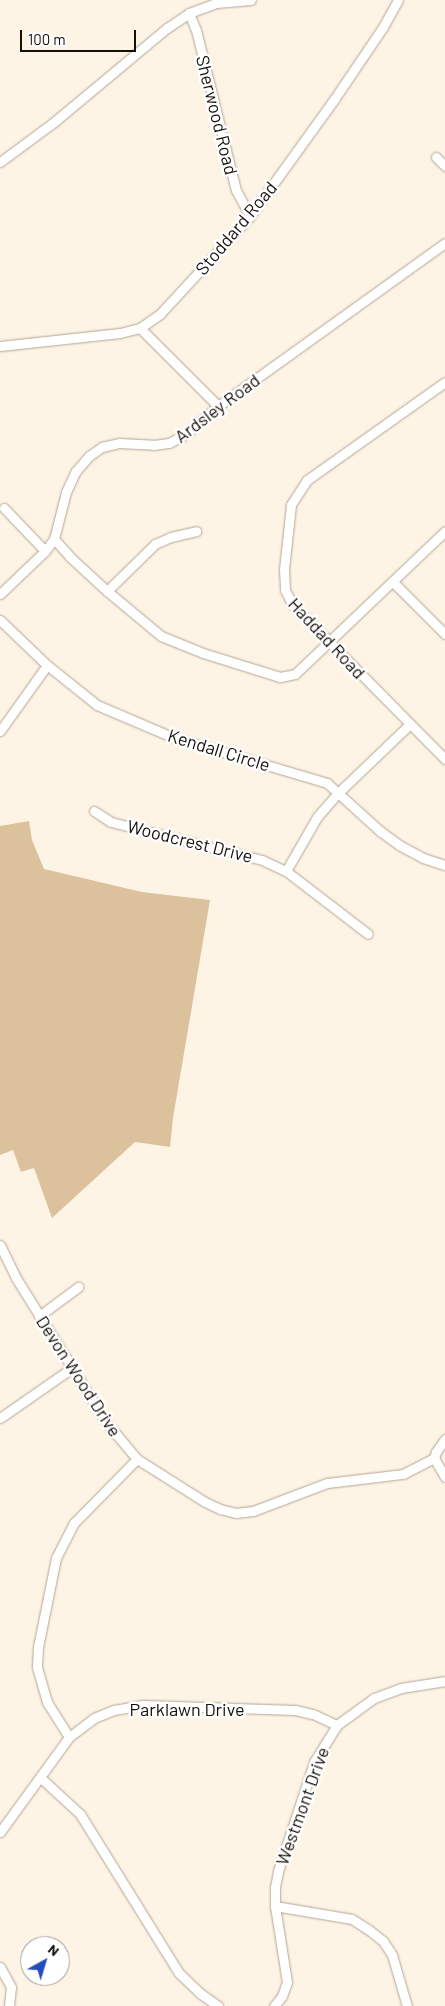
<!DOCTYPE html>
<html>
<head>
<meta charset="utf-8">
<style>
	body { margin:0 }
	#map { position:relative; width:445px; height:2006px; overflow:hidden; background:#fef4e5; font-family:Barlow,sans-serif }
	div>[style] { position:absolute }
	[style*='--x'] { left:calc(var(--x)*1px); top:calc(var(--y)*1px); width:calc(var(--w)*1px); rotate:calc(var(--a)*1deg) }
	.green>* { inset:0; background:#dcc29c }
	.roads { filter:drop-shadow(0 0 1px #b2a694) drop-shadow(0 0 1px #b2a694) }
	.minor>* { height:9px; margin:-4.5px; padding:0 4.5px; transform-origin:4.5px; border-radius:4.5px; background:#fff }
	span { translate:-50% -50%; white-space:nowrap; text-align:center; line-height:1.15; -webkit-text-stroke:5px #fff; paint-order:stroke }
	.street-label { font-size:18px; color:#14100a }
	.north { position:absolute; left:20px; top:1936px; width:50px; height:50px; box-sizing:border-box; background:#fff; border:1px solid #a19f9d; border-radius:50%; rotate:39deg; font-size:14px; font-weight:700; line-height:20px; text-align:center; color:#14100a }
	.north::after { content:''; display:block; margin:auto; width:18px; height:22px; background:#234dbb; clip-path:polygon(50% 0,100% 100%,50% 72%,0 100%) }
	.scale { position:absolute; left:20px; top:30px; width:116px; height:22px; box-sizing:border-box; border:2px solid #14100a; border-top:0; padding-left:6px; font-size:15px; line-height:18px; white-space:nowrap; color:#14100a; -webkit-text-stroke:4px #fff; paint-order:stroke }
</style>
</head>
<body>
<div id="map">
	<div class="green">
		<div style="clip-path:polygon(29px 821px,32px 840px,44px 869px,142px 892px,210px 900px,173px 1118px,170px 1147px,135px 1142px,52px 1218px,34px 1168px,21px 1172px,13px 1150px,0 1155px,0 826px)"></div>
	</div>
	<div class="roads">
		<div class="minor">
			<div style="--x:189;--y:13;--w:18;--a:68"></div>
			<div style="--x:196;--y:30;--w:165;--a:76"></div>
			<div style="--x:236;--y:190;--w:30;--a:62"></div>
			<div style="--x:436;--y:157;--w:13;--a:45"></div>
			<div style="--x:0;--y:162;--w:67;--a:-36.5"></div>
			<div style="--x:54;--y:122;--w:147;--a:-39.8"></div>
			<div style="--x:167;--y:28;--w:27;--a:-34"></div>
			<div style="--x:189;--y:13;--w:29;--a:-20"></div>
			<div style="--x:216;--y:3;--w:35;--a:-5"></div>
			<div style="--x:140;--y:328;--w:110;--a:45"></div>
			<div style="--x:0;--y:346;--w:121;--a:-6.2"></div>
			<div style="--x:120;--y:333;--w:21;--a:-14"></div>
			<div style="--x:140;--y:328;--w:24;--a:-35"></div>
			<div style="--x:160;--y:314;--w:133;--a:-47.4"></div>
			<div style="--x:250;--y:216;--w:145;--a:-54.2"></div>
			<div style="--x:335;--y:98;--w:86;--a:-55.9"></div>
			<div style="--x:383;--y:27;--w:31;--a:-61"></div>
			<div style="--x:445;--y:382;--w:169;--a:144.6"></div>
			<div style="--x:307;--y:480;--w:30;--a:123"></div>
			<div style="--x:291;--y:505;--w:64;--a:96.2"></div>
			<div style="--x:284;--y:569;--w:21;--a:87"></div>
			<div style="--x:285;--y:590;--w:16;--a:63"></div>
			<div style="--x:292;--y:604;--w:218;--a:45.4"></div>
			<div style="--x:4;--y:508;--w:59;--a:46.4"></div>
			<div style="--x:54;--y:539;--w:24;--a:48"></div>
			<div style="--x:70;--y:557;--w:50;--a:42.6"></div>
			<div style="--x:107;--y:591;--w:70;--a:39.8"></div>
			<div style="--x:161;--y:636;--w:45;--a:22"></div>
			<div style="--x:203;--y:653;--w:81;--a:17.3"></div>
			<div style="--x:280;--y:677;--w:15;--a:-11"></div>
			<div style="--x:295;--y:674;--w:207;--a:-43.6"></div>
			<div style="--x:393;--y:582;--w:74;--a:45"></div>
			<div style="--x:107;--y:591;--w:67;--a:-44.4"></div>
			<div style="--x:155;--y:544;--w:17;--a:-24"></div>
			<div style="--x:171;--y:537;--w:26;--a:-13"></div>
			<div style="--x:0;--y:594;--w:62;--a:-43.7"></div>
			<div style="--x:45;--y:551;--w:15;--a:-53"></div>
			<div style="--x:54;--y:539;--w:49;--a:-75.7"></div>
			<div style="--x:66;--y:492;--w:23;--a:-65"></div>
			<div style="--x:76;--y:471;--w:20;--a:-49"></div>
			<div style="--x:89;--y:456;--w:16;--a:-35"></div>
			<div style="--x:102;--y:447;--w:17;--a:-13"></div>
			<div style="--x:119;--y:443;--w:35;--a:3"></div>
			<div style="--x:154;--y:445;--w:15;--a:-8"></div>
			<div style="--x:169;--y:443;--w:19;--a:-28"></div>
			<div style="--x:186;--y:434;--w:43;--a:-41.2"></div>
			<div style="--x:218;--y:406;--w:279;--a:-35.7"></div>
			<div style="--x:0;--y:620;--w:65;--a:43.8"></div>
			<div style="--x:47;--y:665;--w:64;--a:38.7"></div>
			<div style="--x:97;--y:705;--w:82;--a:23.1"></div>
			<div style="--x:172;--y:737;--w:162;--a:16.5"></div>
			<div style="--x:327;--y:783;--w:72;--a:42.2"></div>
			<div style="--x:380;--y:831;--w:24;--a:36"></div>
			<div style="--x:399;--y:845;--w:27;--a:28"></div>
			<div style="--x:423;--y:858;--w:23;--a:18"></div>
			<div style="--x:0;--y:731;--w:81;--a:-54.5"></div>
			<div style="--x:94;--y:811;--w:20;--a:33"></div>
			<div style="--x:111;--y:822;--w:156;--a:14.1"></div>
			<div style="--x:262;--y:860;--w:26;--a:25"></div>
			<div style="--x:286;--y:871;--w:103;--a:37.5"></div>
			<div style="--x:286;--y:871;--w:62;--a:-60.1"></div>
			<div style="--x:317;--y:817;--w:33;--a:-49"></div>
			<div style="--x:339;--y:792;--w:98;--a:-43.8"></div>
			<div style="--x:0;--y:1245;--w:37;--a:64"></div>
			<div style="--x:16;--y:1278;--w:170;--a:58"></div>
			<div style="--x:106;--y:1422;--w:48;--a:50"></div>
			<div style="--x:137;--y:1459;--w:80;--a:32.3"></div>
			<div style="--x:205;--y:1502;--w:17;--a:25"></div>
			<div style="--x:220;--y:1509;--w:16;--a:14"></div>
			<div style="--x:236;--y:1513;--w:17;--a:-7"></div>
			<div style="--x:253;--y:1511;--w:79;--a:-20.7"></div>
			<div style="--x:327;--y:1483;--w:77;--a:-6.8"></div>
			<div style="--x:403;--y:1474;--w:35;--a:-27"></div>
			<div style="--x:39;--y:1316;--w:49;--a:-36.6"></div>
			<div style="--x:0;--y:1418;--w:88;--a:-34.8"></div>
			<div style="--x:445;--y:1439;--w:16;--a:125"></div>
			<div style="--x:436;--y:1452;--w:6;--a:108"></div>
			<div style="--x:434;--y:1458;--w:22;--a:60"></div>
			<div style="--x:69;--y:1737;--w:41;--a:-122.2"></div>
			<div style="--x:47;--y:1702;--w:37;--a:-106"></div>
			<div style="--x:37;--y:1666;--w:19;--a:-87"></div>
			<div style="--x:38;--y:1647;--w:91;--a:-78.6"></div>
			<div style="--x:56;--y:1558;--w:39;--a:-63"></div>
			<div style="--x:74;--y:1523;--w:90;--a:-45.5"></div>
			<div style="--x:41;--y:1778;--w:53;--a:42.7"></div>
			<div style="--x:80;--y:1814;--w:187;--a:58.1"></div>
			<div style="--x:179;--y:1973;--w:30;--a:44"></div>
			<div style="--x:201;--y:1994;--w:21;--a:35"></div>
			<div style="--x:0;--y:1832;--w:117;--a:-54"></div>
			<div style="--x:69;--y:1737;--w:31;--a:-37"></div>
			<div style="--x:94;--y:1718;--w:22;--a:-22"></div>
			<div style="--x:114;--y:1710;--w:29;--a:-10"></div>
			<div style="--x:143;--y:1705;--w:152;--a:1.9"></div>
			<div style="--x:295;--y:1710;--w:18;--a:13"></div>
			<div style="--x:313;--y:1714;--w:26;--a:25"></div>
			<div style="--x:275;--y:1906;--w:78;--a:9.6"></div>
			<div style="--x:352;--y:1919;--w:20;--a:33"></div>
			<div style="--x:369;--y:1930;--w:18;--a:38"></div>
			<div style="--x:383;--y:1941;--w:17;--a:57"></div>
			<div style="--x:392;--y:1955;--w:53;--a:73.6"></div>
			<div style="--x:0;--y:1967;--w:23;--a:61"></div>
			<div style="--x:11;--y:1987;--w:19;--a:96"></div>
			<div style="--x:274;--y:2006;--w:13;--a:-51"></div>
			<div style="--x:282;--y:1996;--w:15;--a:-70"></div>
			<div style="--x:287;--y:1982;--w:77;--a:-99"></div>
			<div style="--x:275;--y:1906;--w:19;--a:-90"></div>
			<div style="--x:275;--y:1887;--w:16;--a:-79"></div>
			<div style="--x:278;--y:1871;--w:115;--a:-71.7"></div>
			<div style="--x:314;--y:1762;--w:44;--a:-58.1"></div>
			<div style="--x:337;--y:1725;--w:46;--a:-36.1"></div>
			<div style="--x:374;--y:1698;--w:29;--a:-20"></div>
			<div style="--x:401;--y:1688;--w:45;--a:-9"></div>
		</div>
	</div>
	<div class="street-label">
		<span style="left:217px;top:115px;rotate:76deg">Sherwood Road</span>
		<span style="left:236px;top:228px;rotate:-50deg">Stoddard Road</span>
		<span style="left:217px;top:408px;rotate:-37deg">Ardsley Road</span>
		<span style="left:327px;top:638px;rotate:47deg">Haddad Road</span>
		<span style="left:219px;top:750px;rotate:17deg">Kendall Circle</span>
		<span style="left:190px;top:841px;rotate:14deg">Woodcrest Drive</span>
		<span style="left:79px;top:1376px;rotate:57deg">Devon Wood Drive</span>
		<span style="left:187px;top:1709px">Parklawn Drive</span>
		<span style="left:302px;top:1806px;rotate:-70deg">Westmont Drive</span>
	</div>
	<div class="north">N</div>
	<div class="scale">100 m</div>
</div>
</body>
</html>
